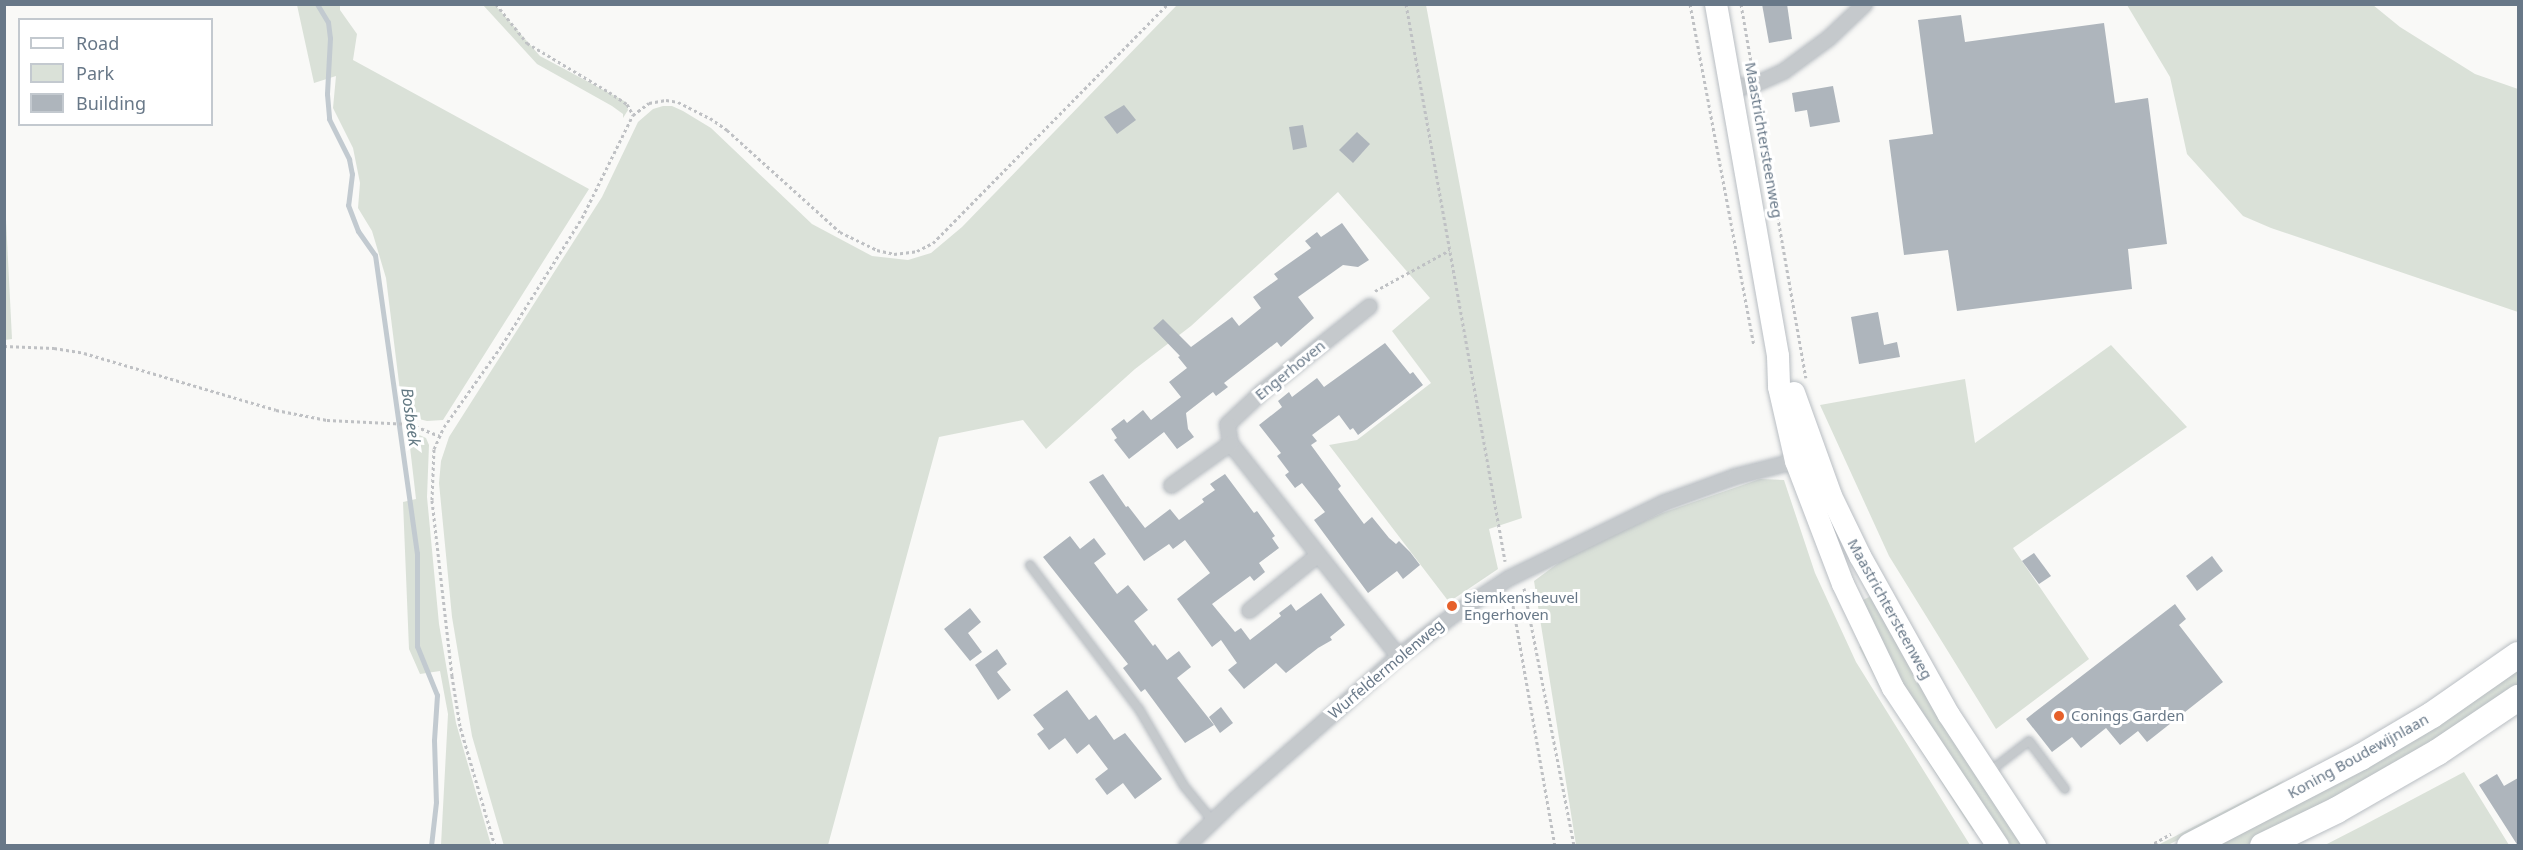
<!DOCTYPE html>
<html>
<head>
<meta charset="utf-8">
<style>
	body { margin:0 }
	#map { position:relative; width:2523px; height:850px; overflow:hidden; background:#f9f9f7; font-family:"Noto Sans",sans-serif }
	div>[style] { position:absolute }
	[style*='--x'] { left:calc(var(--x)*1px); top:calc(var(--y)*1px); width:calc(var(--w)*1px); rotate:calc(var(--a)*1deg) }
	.green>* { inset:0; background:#dae1d8 }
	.stream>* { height:5px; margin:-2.5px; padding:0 2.5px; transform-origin:2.5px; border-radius:2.5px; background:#c2cad0 }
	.building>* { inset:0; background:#aeb5bc }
	.path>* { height:3px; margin-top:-1.5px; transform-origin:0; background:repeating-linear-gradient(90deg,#bfc1c4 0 3px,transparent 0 6px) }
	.roads { filter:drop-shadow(0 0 2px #b9bec3) drop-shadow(0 0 2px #b9bec3) }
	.lane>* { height:8px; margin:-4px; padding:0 4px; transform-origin:4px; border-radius:4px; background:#c5c9cc }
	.street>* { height:15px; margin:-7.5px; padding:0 7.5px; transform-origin:7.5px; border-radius:7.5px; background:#c5c9cc }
	.secondary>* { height:22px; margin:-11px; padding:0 11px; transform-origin:11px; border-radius:11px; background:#fff }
	.primary>* { height:26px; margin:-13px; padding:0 13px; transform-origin:13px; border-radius:13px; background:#fff }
	.dots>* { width:16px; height:16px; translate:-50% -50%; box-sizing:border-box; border:3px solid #fff; border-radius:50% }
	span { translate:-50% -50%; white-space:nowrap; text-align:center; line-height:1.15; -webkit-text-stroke:6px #fff; paint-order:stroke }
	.street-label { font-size:15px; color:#687888 }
	.poi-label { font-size:15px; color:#687888 }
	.left { translate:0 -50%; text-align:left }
	.water-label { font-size:16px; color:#637983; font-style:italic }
	.frame { position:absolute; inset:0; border:6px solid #687888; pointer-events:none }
	.legend { position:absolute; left:18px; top:18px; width:195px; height:108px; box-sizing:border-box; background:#fff; border:2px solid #c3c9cf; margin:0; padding:8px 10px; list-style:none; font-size:18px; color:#687888 }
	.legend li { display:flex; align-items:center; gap:12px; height:30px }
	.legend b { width:30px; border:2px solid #c3c9cf }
</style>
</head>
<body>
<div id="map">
	<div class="green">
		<div style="clip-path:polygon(297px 5px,340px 5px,340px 10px,357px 34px,353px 60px,589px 189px,443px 420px,427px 421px,403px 415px,386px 278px,372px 231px,358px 208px,360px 183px,353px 148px,333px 108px,336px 76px,314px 83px)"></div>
		<div style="clip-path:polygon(483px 5px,495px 5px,540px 56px,626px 102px,628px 110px,623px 118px,623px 114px,612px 106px,537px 64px)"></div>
		<div style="clip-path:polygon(1177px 5px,1426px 5px,1522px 518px,1489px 529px,1498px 569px,1449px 602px,1329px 445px,1357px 440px,1431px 383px,1392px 331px,1430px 298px,1338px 192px,1191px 326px,1135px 369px,1046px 449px,1023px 420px,939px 437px,828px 845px,504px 846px,472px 736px,452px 617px,439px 483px,441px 461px,449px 437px,602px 197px,638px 122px,653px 109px,663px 106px,672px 106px,683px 111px,711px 128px,812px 224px,872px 256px,908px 260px,931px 253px,962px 227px)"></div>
		<div style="clip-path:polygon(2127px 5px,2373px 5px,2400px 27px,2475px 74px,2518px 89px,2518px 312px,2271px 228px,2243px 216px,2187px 154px,2170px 77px)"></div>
		<div style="clip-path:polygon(5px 200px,12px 339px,5px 340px,4px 340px)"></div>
		<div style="clip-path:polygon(2111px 345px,2187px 427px,2013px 548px,2089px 659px,1996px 729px,1889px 556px,1820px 405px,1965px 379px,1975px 443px)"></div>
		<div style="clip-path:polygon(408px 430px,426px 438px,429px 445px,427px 497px,439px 624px,456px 723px,491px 845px,441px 845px,448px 714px,440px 671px,420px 674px,409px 649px,403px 502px,416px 499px)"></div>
		<div style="clip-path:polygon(1760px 479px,1784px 480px,1815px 573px,1856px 662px,1970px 845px,1576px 845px,1534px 581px,1572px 553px,1662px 513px)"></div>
		<div style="clip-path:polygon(1873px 595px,2026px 845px,2011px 845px,1904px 695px,1857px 603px)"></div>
		<div style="clip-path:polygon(1864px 645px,1977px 828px,1973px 831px,1885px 695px,1859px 647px)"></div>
		<div style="clip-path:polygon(2518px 667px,2518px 686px,2458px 728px,2328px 803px,2247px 845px,2213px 846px)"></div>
		<div style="clip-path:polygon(2464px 772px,2509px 845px,2325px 845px,2364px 825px)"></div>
		<div style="clip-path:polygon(2285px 780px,2260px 799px,2168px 845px,2156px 846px)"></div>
	</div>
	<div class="stream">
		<div style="--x:317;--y:4;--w:21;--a:59"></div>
		<div style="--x:328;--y:22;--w:16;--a:83"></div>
		<div style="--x:330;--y:38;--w:56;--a:93.1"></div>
		<div style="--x:327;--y:94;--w:25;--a:85"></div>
		<div style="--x:329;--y:119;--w:45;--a:63.4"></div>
		<div style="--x:349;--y:159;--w:15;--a:79"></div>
		<div style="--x:352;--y:174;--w:31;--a:97"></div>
		<div style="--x:348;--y:205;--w:28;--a:69"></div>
		<div style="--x:358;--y:231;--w:29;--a:55"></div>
		<div style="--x:375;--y:255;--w:301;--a:82"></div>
		<div style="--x:417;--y:553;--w:93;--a:90"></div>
		<div style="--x:417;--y:646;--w:53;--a:67.8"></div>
		<div style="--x:437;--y:695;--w:45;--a:93.8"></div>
		<div style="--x:434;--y:740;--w:62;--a:88.2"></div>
		<div style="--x:436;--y:802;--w:44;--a:96.5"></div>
	</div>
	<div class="building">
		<div style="clip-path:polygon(1762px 4px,1787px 4px,1792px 39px,1769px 43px)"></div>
		<div style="clip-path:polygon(1961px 15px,1965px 42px,2104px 23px,2115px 103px,2148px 98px,2167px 244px,2128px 249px,2132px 289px,1957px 311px,1948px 250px,1904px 255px,1889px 140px,1933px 134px,1918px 20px)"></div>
		<div style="clip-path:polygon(1833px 86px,1840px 122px,1810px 127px,1807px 110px,1795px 112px,1792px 93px)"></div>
		<div style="clip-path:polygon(1124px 105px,1136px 120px,1117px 134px,1104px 117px)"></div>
		<div style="clip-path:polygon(1303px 125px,1307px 147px,1293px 150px,1289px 127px)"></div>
		<div style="clip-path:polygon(1357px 132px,1370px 144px,1353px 163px,1339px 150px)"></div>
		<div style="clip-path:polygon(1342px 223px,1369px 260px,1358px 267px,1343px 265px,1298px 297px,1314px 318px,1281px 347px,1277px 342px,1246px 366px,1224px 383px,1228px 387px,1216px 396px,1213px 392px,1186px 413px,1188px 429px,1194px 437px,1177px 449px,1164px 432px,1129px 459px,1114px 440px,1117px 438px,1111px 429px,1124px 419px,1127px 423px,1143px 410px,1151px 420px,1181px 397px,1169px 382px,1187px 368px,1178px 357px,1180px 356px,1153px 328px,1163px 319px,1191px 347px,1232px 317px,1239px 326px,1261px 308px,1253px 297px,1278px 279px,1274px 274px,1311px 248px,1305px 241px,1317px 232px,1321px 237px)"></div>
		<div style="clip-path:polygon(1878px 312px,1884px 345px,1897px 342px,1900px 357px,1859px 364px,1851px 317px)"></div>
		<div style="clip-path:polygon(1385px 343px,1410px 374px,1413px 372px,1423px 385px,1358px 435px,1353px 428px,1350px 430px,1339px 415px,1312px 435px,1317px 441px,1311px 445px,1341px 486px,1338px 489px,1364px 524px,1372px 517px,1389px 538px,1396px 544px,1399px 541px,1410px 552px,1420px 565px,1403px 579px,1397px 571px,1368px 593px,1314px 520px,1325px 512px,1302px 483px,1295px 488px,1285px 475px,1289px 472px,1277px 456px,1281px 453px,1259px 425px,1282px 407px,1278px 401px,1289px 392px,1292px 397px,1317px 378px,1324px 387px)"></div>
		<div style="clip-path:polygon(1103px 474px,1126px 507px,1128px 506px,1145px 528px,1170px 509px,1179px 520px,1204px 502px,1202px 499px,1215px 490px,1210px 484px,1225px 474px,1254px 513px,1257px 511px,1275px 536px,1272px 538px,1279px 548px,1259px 563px,1265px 572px,1254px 581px,1250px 576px,1212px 604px,1235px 632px,1241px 628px,1250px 640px,1281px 616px,1279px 613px,1291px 604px,1296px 611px,1321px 593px,1345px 625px,1330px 637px,1332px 640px,1318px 648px,1286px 673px,1276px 663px,1244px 689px,1228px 670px,1237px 663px,1221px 640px,1212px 647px,1177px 599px,1210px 573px,1185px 540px,1173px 549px,1169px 544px,1144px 561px,1089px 482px)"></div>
		<div style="clip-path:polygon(1070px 536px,1080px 549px,1094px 538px,1106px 554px,1094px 563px,1117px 594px,1128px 585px,1148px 610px,1134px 621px,1153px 646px,1155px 644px,1167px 660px,1179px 651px,1191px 667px,1177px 678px,1214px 725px,1185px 743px,1145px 689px,1141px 692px,1123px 668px,1128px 664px,1043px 557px)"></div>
		<div style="clip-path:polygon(2034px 553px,2051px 576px,2039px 584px,2022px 561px)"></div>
		<div style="clip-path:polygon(2212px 556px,2223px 571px,2197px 591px,2186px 576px)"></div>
		<div style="clip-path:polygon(2175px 604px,2186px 619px,2179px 625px,2223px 682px,2147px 742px,2138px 731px,2120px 745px,2106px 728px,2081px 748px,2072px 737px,2052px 752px,2026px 719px)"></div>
		<div style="clip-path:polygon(970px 608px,981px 622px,968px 633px,982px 652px,970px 661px,944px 629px)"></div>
		<div style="clip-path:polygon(997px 649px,1007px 664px,997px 672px,1011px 690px,998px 700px,975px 665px)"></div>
		<div style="clip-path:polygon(1067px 690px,1089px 720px,1096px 715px,1114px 740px,1125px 733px,1162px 779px,1135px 799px,1123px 783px,1107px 795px,1095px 779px,1108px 769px,1089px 744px,1077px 754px,1065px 738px,1049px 750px,1037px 734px,1044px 729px,1033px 715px)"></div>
		<div style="clip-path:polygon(1221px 707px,1233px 723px,1220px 733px,1209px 717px)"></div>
		<div style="clip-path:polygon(2497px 774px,2504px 786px,2518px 778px,2518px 846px,2479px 785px)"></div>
	</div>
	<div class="path">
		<div style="--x:496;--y:4;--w:50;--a:51.5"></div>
		<div style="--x:527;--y:43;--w:96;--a:30.9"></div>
		<div style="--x:609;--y:92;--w:22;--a:34"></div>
		<div style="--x:627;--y:104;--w:13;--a:61"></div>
		<div style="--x:1406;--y:4;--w:566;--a:79.92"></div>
		<div style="--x:1690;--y:4;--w:347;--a:79.4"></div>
		<div style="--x:1741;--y:4;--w:65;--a:80.2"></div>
		<div style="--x:1757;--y:98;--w:284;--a:80.1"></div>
		<div style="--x:1375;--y:291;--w:85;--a:-28.7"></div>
		<div style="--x:4;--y:346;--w:50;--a:2.3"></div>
		<div style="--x:54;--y:348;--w:30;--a:9"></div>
		<div style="--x:84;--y:353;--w:200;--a:16.5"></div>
		<div style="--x:276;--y:410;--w:52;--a:11.1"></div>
		<div style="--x:327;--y:420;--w:83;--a:2.8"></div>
		<div style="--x:410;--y:424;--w:32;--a:22"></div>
		<div style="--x:1524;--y:588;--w:263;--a:79"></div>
		<div style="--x:1511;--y:594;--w:256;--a:80.1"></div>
		<div style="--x:495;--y:846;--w:125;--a:-106.3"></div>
		<div style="--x:460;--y:726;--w:51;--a:-99.1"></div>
		<div style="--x:452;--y:676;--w:177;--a:-96.5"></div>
		<div style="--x:432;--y:500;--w:51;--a:-87.8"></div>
		<div style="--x:434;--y:449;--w:24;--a:-66"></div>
		<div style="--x:444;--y:427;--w:100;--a:-54.7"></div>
		<div style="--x:502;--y:345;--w:150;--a:-57.8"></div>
		<div style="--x:582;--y:218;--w:115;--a:-63.7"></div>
		<div style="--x:633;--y:115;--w:20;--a:-37"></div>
		<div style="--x:649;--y:103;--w:17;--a:-10"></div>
		<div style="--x:666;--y:100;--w:12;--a:9"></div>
		<div style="--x:678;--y:102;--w:36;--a:27"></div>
		<div style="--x:710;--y:118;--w:21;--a:35"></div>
		<div style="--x:727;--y:130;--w:152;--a:42.1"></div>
		<div style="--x:840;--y:232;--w:41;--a:25.9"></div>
		<div style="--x:877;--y:250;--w:17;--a:13"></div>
		<div style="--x:894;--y:254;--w:23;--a:-7"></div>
		<div style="--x:917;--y:251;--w:18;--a:-27"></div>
		<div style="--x:933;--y:243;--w:335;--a:-45.5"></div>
		<div style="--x:2149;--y:846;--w:25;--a:-29"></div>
	</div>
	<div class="roads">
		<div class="lane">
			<div style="--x:1030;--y:565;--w:181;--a:52.9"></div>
			<div style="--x:1139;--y:709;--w:89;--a:59.7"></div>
			<div style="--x:1184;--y:786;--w:44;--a:50.5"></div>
			<div style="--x:1990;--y:771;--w:49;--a:-37.6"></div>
			<div style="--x:2029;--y:741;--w:60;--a:53.1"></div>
		</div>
		<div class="street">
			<div style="--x:1731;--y:88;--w:23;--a:-10"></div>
			<div style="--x:1754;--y:84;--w:32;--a:-24"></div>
			<div style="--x:1783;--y:71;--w:56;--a:-36.3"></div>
			<div style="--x:1828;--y:38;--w:50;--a:-43.4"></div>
			<div style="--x:1369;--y:306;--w:138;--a:141.5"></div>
			<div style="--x:1261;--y:392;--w:47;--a:136.7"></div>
			<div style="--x:1227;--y:424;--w:19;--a:81"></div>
			<div style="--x:1230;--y:443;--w:271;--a:51.7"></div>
			<div style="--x:1171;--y:485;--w:72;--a:-35.4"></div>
			<div style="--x:1249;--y:610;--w:87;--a:-39"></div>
			<div style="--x:1186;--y:846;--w:68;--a:-43.8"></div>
			<div style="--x:1235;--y:799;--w:217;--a:-41.3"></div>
			<div style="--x:1398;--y:656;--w:71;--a:-37"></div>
			<div style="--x:1455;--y:613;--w:64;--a:-33.4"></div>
			<div style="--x:1508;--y:578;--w:174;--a:-26"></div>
			<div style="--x:1664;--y:502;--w:76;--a:-20.1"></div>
			<div style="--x:1735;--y:476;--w:72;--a:-14.4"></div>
		</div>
		<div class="secondary">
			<div style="--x:1716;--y:4;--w:357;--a:80"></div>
			<div style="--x:1778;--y:356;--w:31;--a:88"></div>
			<div style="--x:1779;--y:387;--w:76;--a:77.1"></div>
			<div style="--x:1796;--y:461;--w:132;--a:69.1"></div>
			<div style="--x:1843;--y:584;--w:115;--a:64.3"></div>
			<div style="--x:1893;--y:688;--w:190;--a:56.4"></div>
			<div style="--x:1794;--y:393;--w:109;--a:70.2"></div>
			<div style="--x:1831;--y:496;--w:67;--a:64.2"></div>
			<div style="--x:1860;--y:556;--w:182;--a:60.8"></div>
			<div style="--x:1949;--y:715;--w:157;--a:56.7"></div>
		</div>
		<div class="primary">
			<div style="--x:2190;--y:846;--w:193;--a:-27.5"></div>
			<div style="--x:2361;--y:757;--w:82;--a:-30.6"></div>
			<div style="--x:2432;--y:715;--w:105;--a:-34.9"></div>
			<div style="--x:2263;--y:846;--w:82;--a:-25.9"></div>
			<div style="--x:2337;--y:810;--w:116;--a:-29.9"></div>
			<div style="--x:2438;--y:752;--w:97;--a:-34"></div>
		</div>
	</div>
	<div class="dots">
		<div style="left:1452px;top:606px;background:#e6602a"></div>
		<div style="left:2059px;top:716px;background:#e6602a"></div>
	</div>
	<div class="street-label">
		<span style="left:1764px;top:140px;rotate:80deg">Maastrichtersteenweg</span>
		<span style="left:1290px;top:370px;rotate:-39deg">Engerhoven</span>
		<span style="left:1890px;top:609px;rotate:61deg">Maastrichtersteenweg</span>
		<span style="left:1386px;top:669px;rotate:-40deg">Wurfeldermolenweg</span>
		<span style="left:2358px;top:756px;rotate:-29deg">Koning Boudewijnlaan</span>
	</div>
	<div class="poi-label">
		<span class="left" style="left:1464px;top:606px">Siemkensheuvel<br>Engerhoven</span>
		<span class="left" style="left:2071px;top:716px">Conings Garden</span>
	</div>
	<div class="water-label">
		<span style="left:411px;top:417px;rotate:82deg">Bosbeek</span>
	</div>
	<div class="frame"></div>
	<ul class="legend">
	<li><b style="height:8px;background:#fff"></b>Road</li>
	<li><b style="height:16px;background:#dae1d8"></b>Park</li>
	<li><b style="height:16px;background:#aeb5bc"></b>Building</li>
	</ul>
</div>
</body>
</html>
